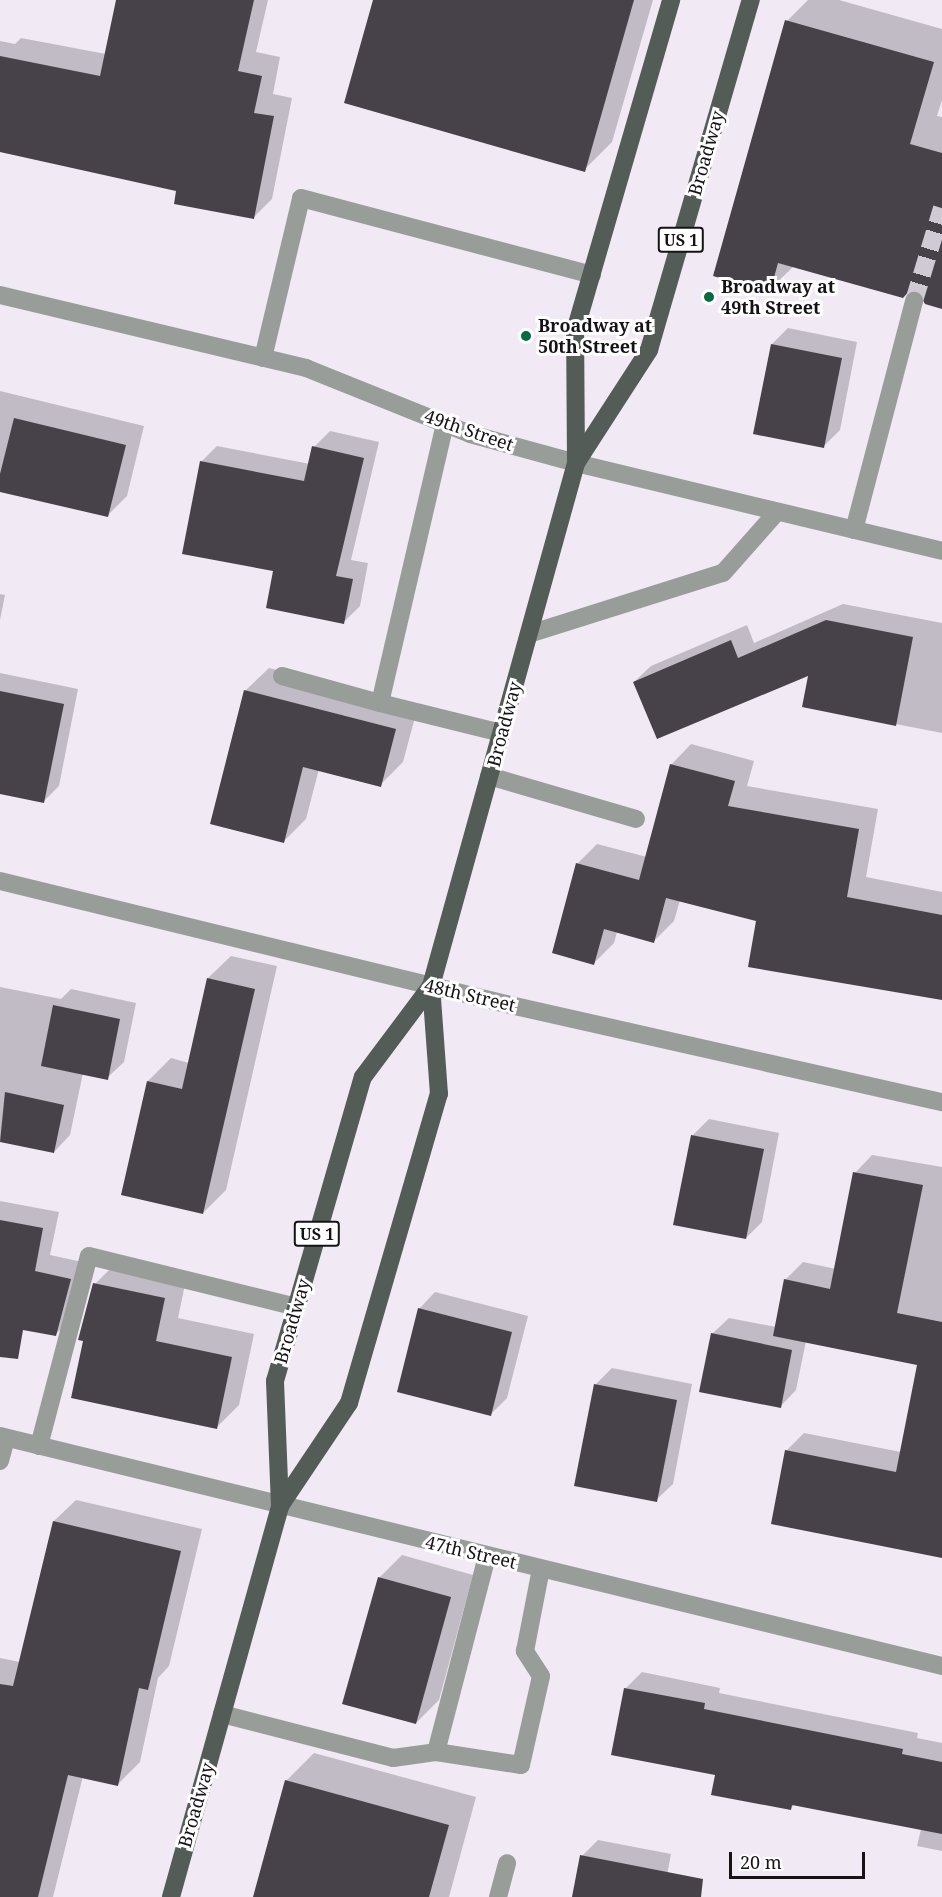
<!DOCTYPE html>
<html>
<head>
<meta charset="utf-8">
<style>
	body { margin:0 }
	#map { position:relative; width:942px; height:1897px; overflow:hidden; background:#f1eaf5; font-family:"Noto Serif",serif }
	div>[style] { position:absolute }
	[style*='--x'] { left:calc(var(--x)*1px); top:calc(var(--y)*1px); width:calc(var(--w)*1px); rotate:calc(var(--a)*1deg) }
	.shadow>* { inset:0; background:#0003 }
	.building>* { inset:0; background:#47424a }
	.minor-tunnel>* { height:18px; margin-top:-9px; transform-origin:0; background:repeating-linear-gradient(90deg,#d0cad4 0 18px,transparent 0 27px) }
	.minor>* { height:18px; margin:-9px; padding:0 9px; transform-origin:9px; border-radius:9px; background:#999d9a }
	.major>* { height:18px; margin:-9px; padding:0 9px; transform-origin:9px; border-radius:9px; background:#545c57 }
	.dots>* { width:16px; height:16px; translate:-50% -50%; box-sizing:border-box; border:3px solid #fff; border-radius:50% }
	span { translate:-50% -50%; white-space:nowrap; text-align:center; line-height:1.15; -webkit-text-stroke:6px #fff; paint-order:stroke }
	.shield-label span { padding:2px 4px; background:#fff; border:2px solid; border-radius:4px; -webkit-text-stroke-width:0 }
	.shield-label { font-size:16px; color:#161317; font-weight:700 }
	.street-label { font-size:18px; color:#161317 }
	.poi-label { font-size:18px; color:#161317; font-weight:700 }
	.left { translate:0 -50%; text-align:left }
	.scale { position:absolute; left:729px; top:1852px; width:136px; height:27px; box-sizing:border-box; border:3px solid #161317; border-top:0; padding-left:8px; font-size:18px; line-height:21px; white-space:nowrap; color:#161317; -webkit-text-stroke:4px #fff; paint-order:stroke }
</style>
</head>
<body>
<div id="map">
	<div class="shadow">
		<div style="clip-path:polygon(118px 0,268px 0,256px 52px,280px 57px,273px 94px,292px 98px,272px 199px,253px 218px,178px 190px,0 150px,0 41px,15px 44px,21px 38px,106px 54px)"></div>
		<div style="clip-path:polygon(375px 0,653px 0,612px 142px,584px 170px)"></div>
		<div style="clip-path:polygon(808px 0,839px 0,942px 29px,942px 100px,937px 116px,942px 117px,942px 307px,918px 289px,794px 266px,769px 290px,787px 21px)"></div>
		<div style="clip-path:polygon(788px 328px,857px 342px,840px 430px,824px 446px,772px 344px)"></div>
		<div style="clip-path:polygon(0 391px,144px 426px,127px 496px,108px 515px,0 490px)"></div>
		<div style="clip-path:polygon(330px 431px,379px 442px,351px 560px,368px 563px,360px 606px,344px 622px,275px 570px,201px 462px,217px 446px,310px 464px,314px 447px)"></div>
		<div style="clip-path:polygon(0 594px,5px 595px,0 620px)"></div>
		<div style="clip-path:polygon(843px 604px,942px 623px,942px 733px,803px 706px,810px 673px,634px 682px,651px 666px,747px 625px,754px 643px)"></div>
		<div style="clip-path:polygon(269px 668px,418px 706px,403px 762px,380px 785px,319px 769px,306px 819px,283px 842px,246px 690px)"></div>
		<div style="clip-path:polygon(0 673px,78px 689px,59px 786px,44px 801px,0 792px)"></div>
		<div style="clip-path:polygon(691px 744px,754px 761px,747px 786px,878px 809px,866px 877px,942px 892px,942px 998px,757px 920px,680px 900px,674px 921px,654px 941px,617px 932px,614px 943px,594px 963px,577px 864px,597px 844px,647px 857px,671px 765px)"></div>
		<div style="clip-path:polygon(231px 956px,277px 966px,226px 1190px,203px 1213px,148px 1081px,171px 1058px,189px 1063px,208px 978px)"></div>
		<div style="clip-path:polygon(0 987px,61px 999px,71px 989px,136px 1003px,124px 1062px,107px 1078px,83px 1073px,70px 1135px,54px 1152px,0 1141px)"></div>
		<div style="clip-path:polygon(709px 1119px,779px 1133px,762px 1222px,746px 1238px,692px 1136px)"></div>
		<div style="clip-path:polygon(872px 1155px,942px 1167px,942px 1558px,786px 1451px,804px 1433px,901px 1452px,918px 1364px,806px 1341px,796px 1390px,780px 1407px,712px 1334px,729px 1318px,776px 1327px,785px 1280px,803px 1262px,836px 1269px,855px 1173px)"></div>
		<div style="clip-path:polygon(0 1201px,59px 1212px,50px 1255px,87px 1263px,72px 1318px,56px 1334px,0 1324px)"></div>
		<div style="clip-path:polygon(118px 1261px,187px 1275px,178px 1318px,254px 1334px,239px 1405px,216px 1428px,95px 1284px)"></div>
		<div style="clip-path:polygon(435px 1292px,528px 1316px,507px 1398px,491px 1414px,419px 1309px)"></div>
		<div style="clip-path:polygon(612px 1368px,692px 1384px,673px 1484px,656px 1500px,596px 1384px)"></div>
		<div style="clip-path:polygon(76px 1500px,202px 1529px,169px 1666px,158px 1678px,140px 1762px,118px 1784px,83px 1776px,53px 1897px,0 1897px,0 1658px,20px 1662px,54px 1521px)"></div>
		<div style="clip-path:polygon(402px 1555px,473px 1575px,439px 1700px,416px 1723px,379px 1578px)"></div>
		<div style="clip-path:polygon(642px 1672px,720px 1688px,719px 1693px,918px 1733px,917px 1738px,942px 1743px,942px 1851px,917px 1846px,921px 1829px,795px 1804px,790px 1809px,717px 1774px,625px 1689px)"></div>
		<div style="clip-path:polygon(314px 1753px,476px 1797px,449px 1897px,255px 1897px,286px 1781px)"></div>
		<div style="clip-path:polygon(598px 1840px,671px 1854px,663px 1897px,573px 1897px,582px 1856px)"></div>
	</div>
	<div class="building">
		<div style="clip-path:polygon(116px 0,254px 0,238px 71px,262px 76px,254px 113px,274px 116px,254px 219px,174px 204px,176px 191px,0 152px,0 56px,100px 76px)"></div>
		<div style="clip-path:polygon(373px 0,634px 0,585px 172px,344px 103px)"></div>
		<div style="clip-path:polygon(785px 20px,934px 62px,910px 144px,942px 153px,942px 309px,925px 304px,917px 290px,910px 290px,903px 298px,778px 263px,770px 292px,713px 276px)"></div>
		<div style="clip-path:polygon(771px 344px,842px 358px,824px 448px,753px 434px)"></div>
		<div style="clip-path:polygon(14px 418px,126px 445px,108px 517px,0 492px,0 474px)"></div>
		<div style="clip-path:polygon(312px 446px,364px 458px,336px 576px,353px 579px,344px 624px,266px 608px,273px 571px,182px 554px,200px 461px,304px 481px)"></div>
		<div style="clip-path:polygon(826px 620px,913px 637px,896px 726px,802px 707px,808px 676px,657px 739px,633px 682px,731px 640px,738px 658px)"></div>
		<div style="clip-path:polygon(244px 690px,396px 729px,381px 787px,303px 767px,284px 843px,210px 824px)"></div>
		<div style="clip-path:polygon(0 691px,64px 704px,44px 803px,0 794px)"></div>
		<div style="clip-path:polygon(670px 764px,735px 781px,728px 806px,859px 829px,847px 897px,942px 915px,942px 1000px,748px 967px,756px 921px,666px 898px,654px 943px,604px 929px,594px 965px,552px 953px,576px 863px,639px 880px)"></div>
		<div style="clip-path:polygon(207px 978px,255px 989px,203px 1214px,121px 1195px,147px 1081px,182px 1089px)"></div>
		<div style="clip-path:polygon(53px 1005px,120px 1019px,108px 1080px,41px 1066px)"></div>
		<div style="clip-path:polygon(5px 1092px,64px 1105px,54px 1153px,0 1142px)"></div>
		<div style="clip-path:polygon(691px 1135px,764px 1149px,746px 1239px,673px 1225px)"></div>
		<div style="clip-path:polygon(853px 1172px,923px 1185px,897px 1313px,942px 1322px,942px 1558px,771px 1524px,785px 1450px,896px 1472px,917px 1365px,773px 1336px,784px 1279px,830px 1289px)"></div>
		<div style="clip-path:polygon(0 1220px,43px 1228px,35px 1271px,71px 1279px,56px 1336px,23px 1330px,18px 1359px,0 1357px)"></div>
		<div style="clip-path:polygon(93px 1283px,165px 1298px,156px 1341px,232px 1357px,217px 1429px,71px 1398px,83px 1341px,78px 1340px)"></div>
		<div style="clip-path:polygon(418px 1308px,512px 1332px,491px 1416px,397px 1392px)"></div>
		<div style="clip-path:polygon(711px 1333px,792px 1350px,781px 1408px,699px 1392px)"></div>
		<div style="clip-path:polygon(594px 1384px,677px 1400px,657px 1502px,574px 1486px)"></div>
		<div style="clip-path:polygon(53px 1521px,181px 1551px,148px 1690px,139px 1688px,118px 1786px,68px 1775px,38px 1897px,0 1897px,0 1684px,13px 1686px)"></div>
		<div style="clip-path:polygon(378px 1577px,451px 1597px,416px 1724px,342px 1704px)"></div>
		<div style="clip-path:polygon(624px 1688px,705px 1703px,704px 1709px,903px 1749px,902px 1754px,942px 1762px,942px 1834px,792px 1805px,791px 1810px,711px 1795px,715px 1775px,611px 1755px)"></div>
		<div style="clip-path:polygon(285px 1780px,449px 1825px,429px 1897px,253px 1897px)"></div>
		<div style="clip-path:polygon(580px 1855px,703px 1879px,701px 1897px,572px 1897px)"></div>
	</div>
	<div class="minor-tunnel">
		<div style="--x:914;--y:301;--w:97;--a:-73.2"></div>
	</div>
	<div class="minor">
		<div style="--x:0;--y:295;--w:315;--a:13.4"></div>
		<div style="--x:306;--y:368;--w:177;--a:21.9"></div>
		<div style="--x:470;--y:434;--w:110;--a:15.3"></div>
		<div style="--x:576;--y:463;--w:376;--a:13.5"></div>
		<div style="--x:263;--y:358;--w:164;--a:-76.6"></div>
		<div style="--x:301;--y:198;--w:301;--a:14.8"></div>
		<div style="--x:854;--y:530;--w:237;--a:-75.3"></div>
		<div style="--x:529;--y:634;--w:203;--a:-17.5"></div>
		<div style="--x:723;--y:573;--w:81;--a:-48.5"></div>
		<div style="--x:282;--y:676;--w:102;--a:15.4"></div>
		<div style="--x:380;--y:703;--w:287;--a:-76.9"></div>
		<div style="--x:380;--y:703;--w:125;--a:13.9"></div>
		<div style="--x:489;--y:776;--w:153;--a:16.3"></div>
		<div style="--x:0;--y:881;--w:521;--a:13.66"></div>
		<div style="--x:506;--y:1004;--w:447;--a:12.7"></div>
		<div style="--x:0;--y:1436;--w:970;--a:13.72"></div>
		<div style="--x:39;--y:1446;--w:196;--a:-75.3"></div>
		<div style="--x:89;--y:1256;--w:213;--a:13.8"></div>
		<div style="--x:0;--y:1461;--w:24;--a:-75"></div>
		<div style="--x:222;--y:1714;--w:177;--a:14.4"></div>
		<div style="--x:393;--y:1758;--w:43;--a:-7.9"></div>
		<div style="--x:436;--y:1752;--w:86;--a:8.7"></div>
		<div style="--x:521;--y:1765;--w:91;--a:-77.3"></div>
		<div style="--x:541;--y:1676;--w:30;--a:-123"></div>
		<div style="--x:525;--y:1651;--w:84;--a:-79"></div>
		<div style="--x:436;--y:1752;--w:203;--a:-75.4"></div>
		<div style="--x:498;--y:1897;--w:35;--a:-75"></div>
	</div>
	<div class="major">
		<div style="--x:576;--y:463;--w:135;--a:-57.1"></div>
		<div style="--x:649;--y:350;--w:365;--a:-73.8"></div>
		<div style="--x:280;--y:1506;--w:124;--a:-56.2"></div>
		<div style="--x:349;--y:1403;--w:322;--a:-73.8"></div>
		<div style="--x:439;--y:1094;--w:108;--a:-94.2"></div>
		<div style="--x:431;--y:986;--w:543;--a:-74.5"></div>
		<div style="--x:576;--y:463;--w:132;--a:-90.4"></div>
		<div style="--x:575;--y:331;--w:345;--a:-73.8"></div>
		<div style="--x:171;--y:1897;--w:406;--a:-74.4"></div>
		<div style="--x:280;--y:1506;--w:125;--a:-92.3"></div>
		<div style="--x:275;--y:1381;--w:316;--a:-73.9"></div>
		<div style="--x:363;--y:1077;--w:114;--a:-53.2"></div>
	</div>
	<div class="dots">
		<div style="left:709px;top:297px;background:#076b40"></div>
		<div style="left:526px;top:336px;background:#076b40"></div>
	</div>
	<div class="shield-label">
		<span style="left:681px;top:240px">US 1</span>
		<span style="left:317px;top:1234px">US 1</span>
	</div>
	<div class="street-label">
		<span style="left:706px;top:153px;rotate:-74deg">Broadway</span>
		<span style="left:469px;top:430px;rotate:19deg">49th Street</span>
		<span style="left:504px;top:724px;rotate:-75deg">Broadway</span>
		<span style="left:470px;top:995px;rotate:13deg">48th Street</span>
		<span style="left:292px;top:1321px;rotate:-74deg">Broadway</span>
		<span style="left:471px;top:1552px;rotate:13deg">47th Street</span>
		<span style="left:196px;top:1805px;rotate:-74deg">Broadway</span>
	</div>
	<div class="poi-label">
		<span class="left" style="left:721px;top:297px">Broadway at<br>49th Street</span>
		<span class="left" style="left:538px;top:336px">Broadway at<br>50th Street</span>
	</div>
	<div class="scale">20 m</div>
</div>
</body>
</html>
